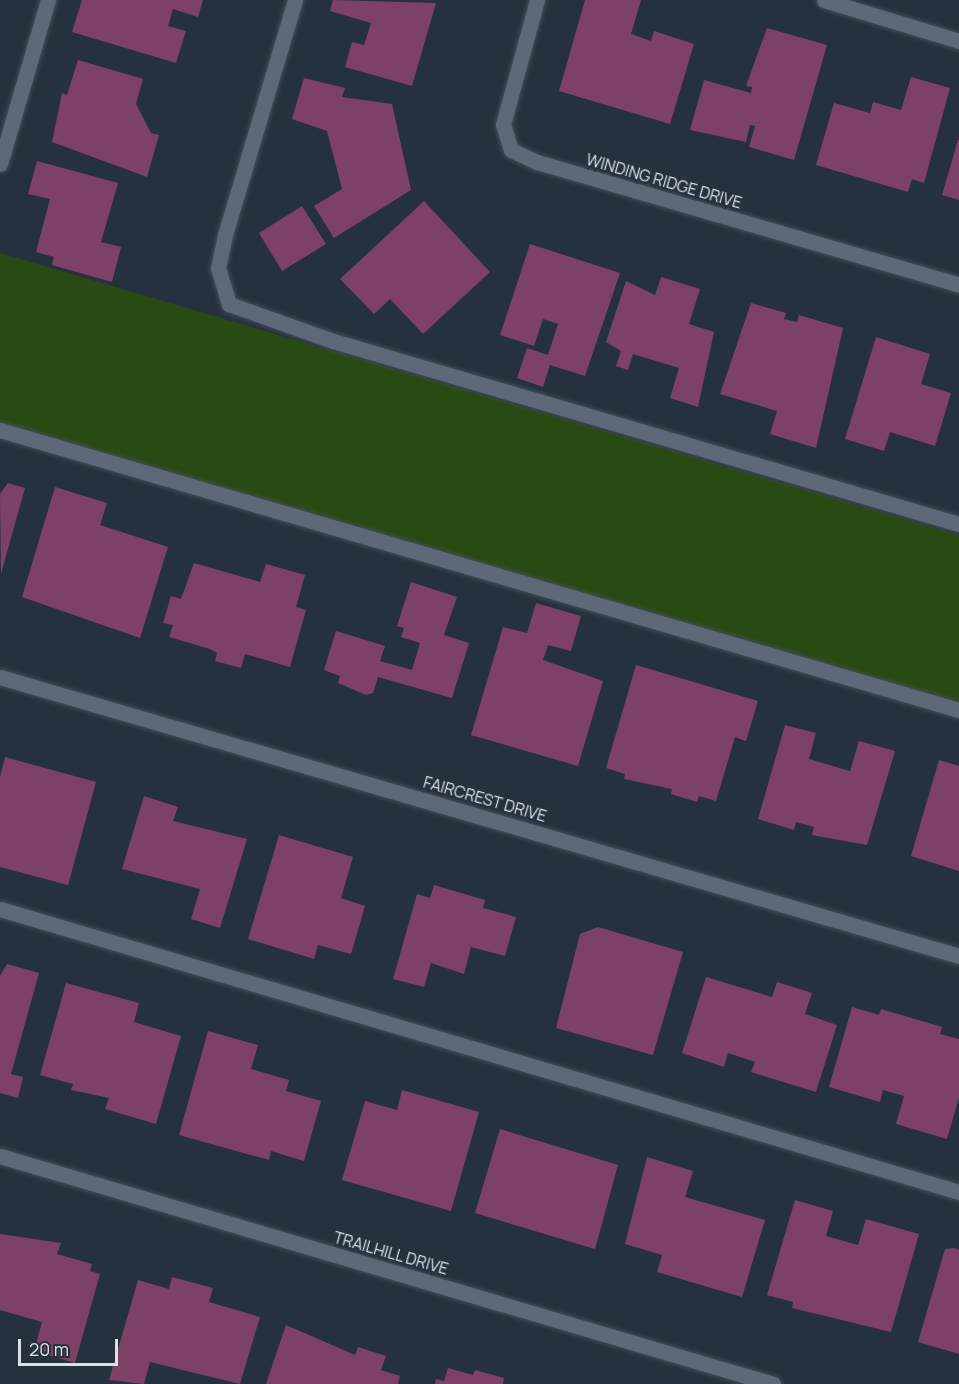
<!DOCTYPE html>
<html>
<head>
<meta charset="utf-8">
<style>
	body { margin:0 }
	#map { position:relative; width:959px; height:1384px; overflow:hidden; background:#26313f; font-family:Manrope,sans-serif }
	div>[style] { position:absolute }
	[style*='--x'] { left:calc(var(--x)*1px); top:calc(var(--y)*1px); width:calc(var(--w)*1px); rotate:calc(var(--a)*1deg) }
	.green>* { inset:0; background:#294a12 }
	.building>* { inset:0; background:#7d4167 }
	.roads { filter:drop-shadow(0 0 2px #444d58) drop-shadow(0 0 2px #444d58) }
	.service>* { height:15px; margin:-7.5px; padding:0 7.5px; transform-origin:7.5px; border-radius:7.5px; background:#5d6979 }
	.minor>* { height:15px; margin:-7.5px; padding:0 7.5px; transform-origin:7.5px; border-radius:7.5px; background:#5d6979 }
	span { translate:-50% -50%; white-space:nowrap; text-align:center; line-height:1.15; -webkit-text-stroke:4.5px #26313f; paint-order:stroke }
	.street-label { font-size:16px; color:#d9e0ea }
	.scale { position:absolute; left:18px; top:1339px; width:100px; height:27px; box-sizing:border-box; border:3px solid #d9e0ea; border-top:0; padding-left:8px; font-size:18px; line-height:21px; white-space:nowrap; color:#d9e0ea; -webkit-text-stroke:4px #26313f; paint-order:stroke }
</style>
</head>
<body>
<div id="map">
	<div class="green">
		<div style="clip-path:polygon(0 253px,959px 535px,959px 716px,0 437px)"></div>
	</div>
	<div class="building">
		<div style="clip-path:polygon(82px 0,203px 0,198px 17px,173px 9px,168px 26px,186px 31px,176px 63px,72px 32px)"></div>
		<div style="clip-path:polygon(333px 0,436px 3px,412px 86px,345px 67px,352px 42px,364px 45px,371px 23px,330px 11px)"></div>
		<div style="clip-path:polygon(585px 0,641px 0,631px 34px,651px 41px,654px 31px,694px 44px,670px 124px,559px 91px)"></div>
		<div style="clip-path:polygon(767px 28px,827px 45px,794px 160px,749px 147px,755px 126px,750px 125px,746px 142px,690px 130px,704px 80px,751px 93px,752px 87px,746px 86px)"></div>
		<div style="clip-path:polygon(78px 60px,143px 79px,136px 104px,151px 133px,159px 135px,147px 177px,52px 142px,62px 93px,67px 95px)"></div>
		<div style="clip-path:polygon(911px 77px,950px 88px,924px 183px,912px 179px,908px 192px,816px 165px,834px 103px,870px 113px,873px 102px,901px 110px)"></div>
		<div style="clip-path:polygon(304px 78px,345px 88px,342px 97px,392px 104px,411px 190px,334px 238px,314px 206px,342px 189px,327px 131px,292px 119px)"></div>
		<div style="clip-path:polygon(958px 140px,959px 140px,959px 200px,942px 195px)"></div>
		<div style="clip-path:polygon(37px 161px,118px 183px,101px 242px,121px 247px,112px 282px,52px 265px,54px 257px,36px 252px,50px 199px,28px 194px)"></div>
		<div style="clip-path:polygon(424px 201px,490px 272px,423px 334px,390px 299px,374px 314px,340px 279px)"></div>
		<div style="clip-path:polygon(302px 206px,326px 244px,282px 271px,259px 233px)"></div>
		<div style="clip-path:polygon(530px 244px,620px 273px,585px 376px,550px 365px,543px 387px,517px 378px,527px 348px,548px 355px,558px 324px,543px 319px,534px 346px,500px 335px)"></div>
		<div style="clip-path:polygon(661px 277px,700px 289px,689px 324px,714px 332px,698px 407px,670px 398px,679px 368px,633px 354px,628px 370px,616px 366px,621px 351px,606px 342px,626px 281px,655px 295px)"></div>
		<div style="clip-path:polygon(751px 303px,786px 313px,784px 319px,797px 322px,799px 315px,843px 328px,816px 448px,770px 434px,777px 411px,720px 394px)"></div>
		<div style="clip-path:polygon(876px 337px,930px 354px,921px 384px,951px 393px,935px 446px,890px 432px,884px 451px,845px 439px)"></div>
		<div style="clip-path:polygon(8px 483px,25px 488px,1px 574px,0 494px)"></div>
		<div style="clip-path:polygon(55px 487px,107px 503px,100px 525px,168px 547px,140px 638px,22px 597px)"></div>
		<div style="clip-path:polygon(194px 563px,260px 582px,266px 564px,305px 575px,296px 607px,306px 610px,290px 667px,245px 654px,241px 668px,215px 661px,217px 653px,210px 649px,169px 637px,173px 625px,163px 623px,171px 596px,181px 599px)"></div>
		<div style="clip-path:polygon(411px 582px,457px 597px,444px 635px,469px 643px,452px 698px,378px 677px,373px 693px,366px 695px,338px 683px,340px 676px,324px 670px,336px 631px,385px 646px,380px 661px,412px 670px,420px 643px,401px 637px,404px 628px,397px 626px)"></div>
		<div style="clip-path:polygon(536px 603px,581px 616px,571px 651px,548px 645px,543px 660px,603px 681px,578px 766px,471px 735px,503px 627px,527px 633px)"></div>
		<div style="clip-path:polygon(636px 665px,758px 701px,746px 741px,735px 737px,716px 801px,699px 796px,697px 802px,671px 794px,672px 789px,624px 779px,625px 774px,606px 768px)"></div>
		<div style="clip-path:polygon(785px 725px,816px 733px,809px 759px,850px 771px,859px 741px,895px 751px,867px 845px,812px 835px,814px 827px,796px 822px,794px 830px,758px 819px)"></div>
		<div style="clip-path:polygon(5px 757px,96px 782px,68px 885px,0 867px,0 777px)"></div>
		<div style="clip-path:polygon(939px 760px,959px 766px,959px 871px,911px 856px)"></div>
		<div style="clip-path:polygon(144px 796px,178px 807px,173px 821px,247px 839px,220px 928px,191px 919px,200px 889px,122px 869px)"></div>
		<div style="clip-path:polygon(279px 835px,353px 857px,341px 898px,365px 906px,351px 954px,318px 945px,314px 959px,248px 939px)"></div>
		<div style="clip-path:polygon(434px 885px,485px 900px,483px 908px,516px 917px,505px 956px,471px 947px,464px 974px,431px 963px,424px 987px,393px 979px,417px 894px,430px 898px)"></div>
		<div style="clip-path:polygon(598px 927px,683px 952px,653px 1055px,556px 1028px,580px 934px)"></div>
		<div style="clip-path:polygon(7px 964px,39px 973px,11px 1074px,23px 1077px,18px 1098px,0 1093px,0 976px)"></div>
		<div style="clip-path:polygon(706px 977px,772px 997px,777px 982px,812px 993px,805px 1014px,837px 1025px,816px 1092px,751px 1072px,755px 1062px,728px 1053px,724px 1067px,682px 1053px)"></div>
		<div style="clip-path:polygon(66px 983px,139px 1003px,134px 1022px,181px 1036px,156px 1124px,105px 1109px,109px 1098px,71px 1090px,73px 1084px,40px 1075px)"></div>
		<div style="clip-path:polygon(852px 1007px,879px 1015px,881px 1009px,942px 1027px,940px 1034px,959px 1039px,959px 1098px,947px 1139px,896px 1124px,904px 1096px,883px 1090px,880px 1102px,829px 1087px)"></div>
		<div style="clip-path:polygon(208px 1031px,258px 1045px,251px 1069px,289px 1080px,286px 1091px,321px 1101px,304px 1161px,271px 1151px,269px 1160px,179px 1135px)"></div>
		<div style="clip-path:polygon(402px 1090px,479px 1112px,451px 1211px,342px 1180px,365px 1101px,397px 1110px)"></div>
		<div style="clip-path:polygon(500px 1129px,618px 1165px,595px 1249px,475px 1213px)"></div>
		<div style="clip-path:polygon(647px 1157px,693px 1171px,685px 1197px,765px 1220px,742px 1297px,657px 1272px,662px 1255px,625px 1244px)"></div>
		<div style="clip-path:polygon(795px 1200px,833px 1211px,826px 1236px,858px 1245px,866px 1219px,919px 1234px,891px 1332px,792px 1308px,793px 1302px,767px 1295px)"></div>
		<div style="clip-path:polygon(0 1234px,61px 1243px,57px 1254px,92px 1264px,90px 1271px,100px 1274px,75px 1363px,34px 1351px,42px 1322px,0 1310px)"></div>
		<div style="clip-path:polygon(955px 1248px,959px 1250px,959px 1354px,918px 1342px,945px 1249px)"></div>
		<div style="clip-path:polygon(172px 1277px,213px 1288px,209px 1302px,260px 1317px,240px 1384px,150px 1362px,144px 1384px,109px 1380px,138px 1280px,169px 1289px)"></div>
		<div style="clip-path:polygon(286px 1325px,355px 1355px,358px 1347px,386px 1356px,381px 1370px,400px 1376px,398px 1384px,266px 1384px)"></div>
		<div style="clip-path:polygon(448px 1368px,473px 1375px,475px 1370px,504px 1378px,503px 1384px,435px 1384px,436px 1379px,444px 1381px)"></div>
	</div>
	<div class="roads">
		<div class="service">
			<div style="--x:295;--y:0;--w:245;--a:106.6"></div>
			<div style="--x:225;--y:235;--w:34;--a:102"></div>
			<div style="--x:218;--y:268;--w:38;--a:73"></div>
			<div style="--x:229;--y:304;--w:110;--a:19.6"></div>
			<div style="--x:333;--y:341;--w:652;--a:16.3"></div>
			<div style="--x:824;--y:0;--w:141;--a:16.9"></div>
			<div style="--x:0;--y:430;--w:999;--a:16.28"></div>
			<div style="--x:0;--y:909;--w:1000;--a:16.44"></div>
		</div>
		<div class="minor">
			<div style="--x:537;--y:0;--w:129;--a:105.3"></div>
			<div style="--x:503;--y:124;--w:27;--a:73"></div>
			<div style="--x:511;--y:150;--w:29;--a:25"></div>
			<div style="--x:537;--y:162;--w:440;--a:16.2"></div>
			<div style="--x:0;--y:164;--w:171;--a:-73.7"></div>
			<div style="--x:0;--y:677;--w:999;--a:16.22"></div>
			<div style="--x:0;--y:1156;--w:806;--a:16.43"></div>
		</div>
	</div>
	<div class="street-label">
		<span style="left:664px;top:181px;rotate:16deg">WINDING RIDGE DRIVE</span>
		<span style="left:485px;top:799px;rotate:16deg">FAIRCREST DRIVE</span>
		<span style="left:391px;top:1253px;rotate:16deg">TRAILHILL DRIVE</span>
	</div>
	<div class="scale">20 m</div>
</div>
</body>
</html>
